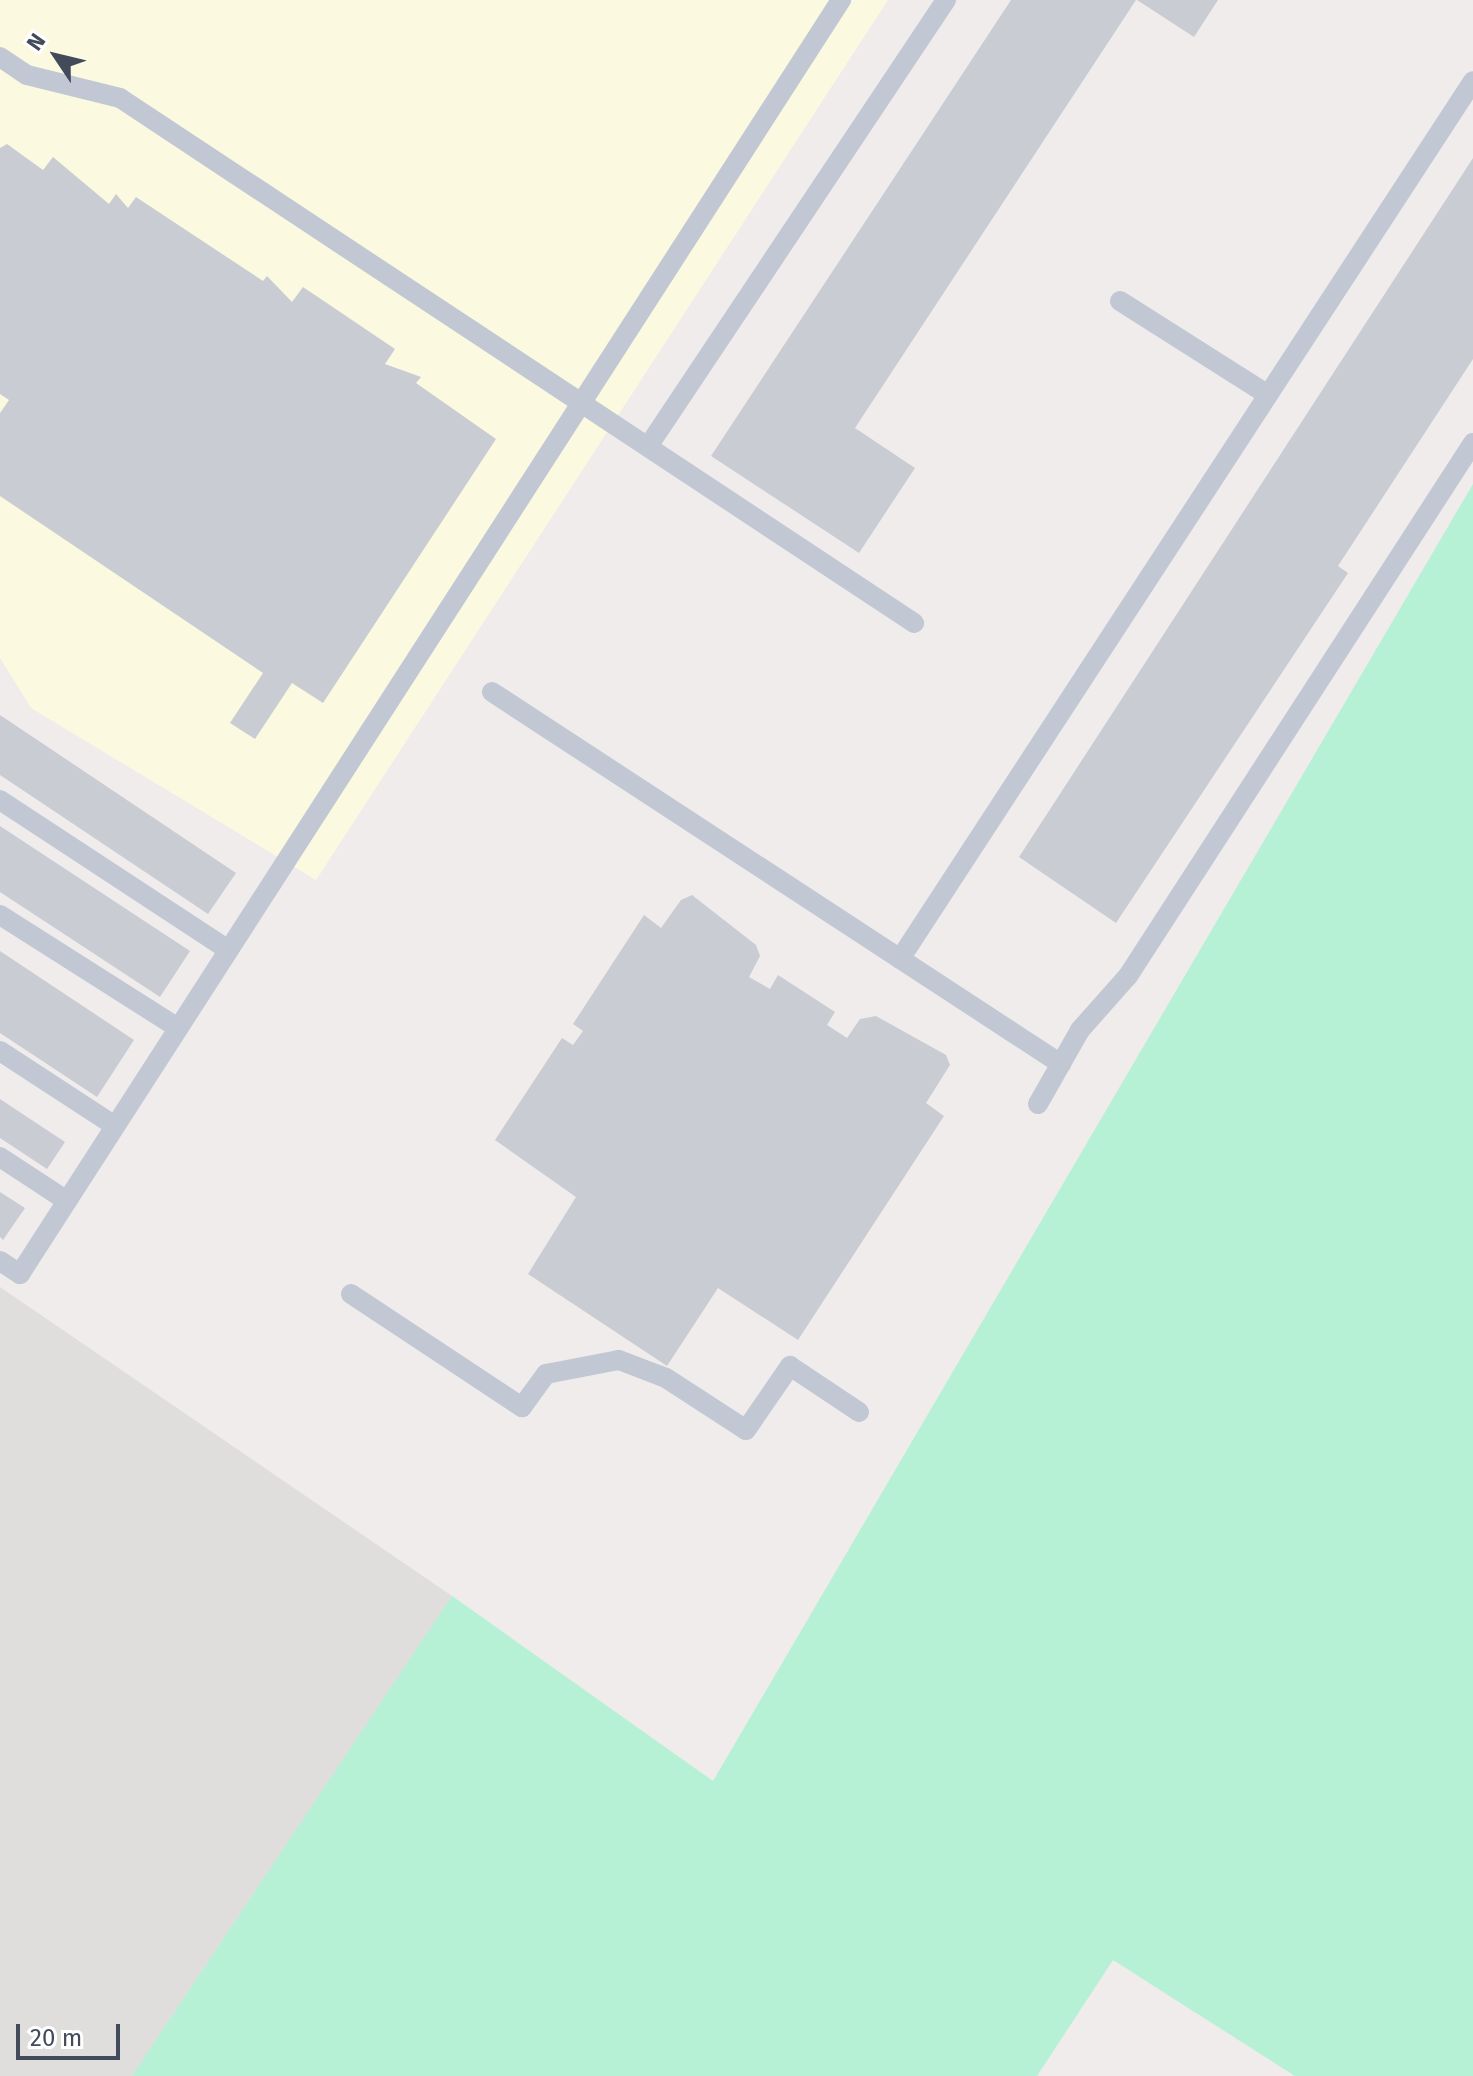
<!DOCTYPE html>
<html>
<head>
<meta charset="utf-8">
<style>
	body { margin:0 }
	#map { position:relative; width:1473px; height:2076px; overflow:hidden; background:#efeceb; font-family:"Fira Sans",sans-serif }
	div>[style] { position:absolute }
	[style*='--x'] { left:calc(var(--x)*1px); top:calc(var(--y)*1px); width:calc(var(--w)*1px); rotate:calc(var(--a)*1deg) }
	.commercial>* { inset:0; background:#fcf9e1 }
	.education>* { inset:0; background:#e0dddd }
	.green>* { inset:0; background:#b6f0d5 }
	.building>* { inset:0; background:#caccd4 }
	.service>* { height:20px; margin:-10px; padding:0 10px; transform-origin:10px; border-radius:10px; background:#c1c8d4 }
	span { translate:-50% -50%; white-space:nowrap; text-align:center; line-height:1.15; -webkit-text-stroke:6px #fff; paint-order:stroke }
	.north { position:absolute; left:16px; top:16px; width:80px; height:80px; -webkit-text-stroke:6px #fff; paint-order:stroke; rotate:305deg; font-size:22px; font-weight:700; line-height:32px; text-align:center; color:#434b5a }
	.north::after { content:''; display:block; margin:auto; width:28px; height:36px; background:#434b5a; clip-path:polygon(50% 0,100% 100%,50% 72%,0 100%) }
	.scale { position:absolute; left:16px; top:2024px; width:104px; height:36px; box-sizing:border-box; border:4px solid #434b5a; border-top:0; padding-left:10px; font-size:24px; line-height:28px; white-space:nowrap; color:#434b5a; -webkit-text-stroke:6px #fff; paint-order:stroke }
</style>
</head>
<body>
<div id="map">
	<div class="commercial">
		<div style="clip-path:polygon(0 0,888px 0,316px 880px,31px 708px,0 658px)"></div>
	</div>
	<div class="education">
		<div style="clip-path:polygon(0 1287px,452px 1596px,132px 2076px,0 2076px)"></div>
	</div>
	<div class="green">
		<div style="clip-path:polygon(1473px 484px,1473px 2076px,1295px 2076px,1113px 1960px,1037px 2076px,132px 2076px,452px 1596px,713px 1781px)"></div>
	</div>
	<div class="building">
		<div style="clip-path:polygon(1011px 0,1136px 0,855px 428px,915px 468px,859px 553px,711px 456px)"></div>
		<div style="clip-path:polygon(1137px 0,1218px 0,1194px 37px)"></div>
		<div style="clip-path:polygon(7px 144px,43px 170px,53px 157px,109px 204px,116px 194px,128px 208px,136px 197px,263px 281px,267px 276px,292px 302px,303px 287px,395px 349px,385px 364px,421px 377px,416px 383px,496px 439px,323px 703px,292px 683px,255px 739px,230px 723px,263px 673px,0 496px,0 413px,9px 400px,0 394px,0 148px)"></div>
		<div style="clip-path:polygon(1473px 158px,1473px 359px,1338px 566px,1348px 573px,1116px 923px,1019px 857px)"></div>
		<div style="clip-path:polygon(0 715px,236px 873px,208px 914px,0 775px)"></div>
		<div style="clip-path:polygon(0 826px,190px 951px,160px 997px,0 892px)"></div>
		<div style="clip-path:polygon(692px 895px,756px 945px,760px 956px,749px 977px,770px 989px,778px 975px,835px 1012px,827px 1025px,847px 1038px,860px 1019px,876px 1016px,946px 1055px,950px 1065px,926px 1103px,944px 1116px,798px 1340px,718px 1288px,667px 1366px,528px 1274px,576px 1197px,495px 1140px,562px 1038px,573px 1045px,583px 1031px,573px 1024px,644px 915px,661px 928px,681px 900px)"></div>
		<div style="clip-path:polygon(0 951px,134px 1040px,97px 1097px,0 1033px)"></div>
		<div style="clip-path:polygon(0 1099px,65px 1142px,47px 1169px,0 1138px)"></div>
		<div style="clip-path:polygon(0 1192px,25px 1208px,3px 1240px,0 1237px)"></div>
	</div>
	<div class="service">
		<div style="--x:0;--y:57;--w:32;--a:34"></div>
		<div style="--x:27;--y:75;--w:96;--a:13.9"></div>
		<div style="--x:120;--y:98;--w:952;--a:33.47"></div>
		<div style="--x:1120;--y:301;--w:175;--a:32.4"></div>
		<div style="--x:649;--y:445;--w:535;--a:-56.28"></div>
		<div style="--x:492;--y:692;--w:680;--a:33.18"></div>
		<div style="--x:0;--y:800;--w:273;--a:33.3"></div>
		<div style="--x:0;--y:915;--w:211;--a:32.4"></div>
		<div style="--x:900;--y:959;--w:1048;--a:-56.87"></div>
		<div style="--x:0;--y:1051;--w:137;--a:33.1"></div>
		<div style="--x:1038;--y:1104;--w:85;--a:-60.4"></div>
		<div style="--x:1080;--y:1030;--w:72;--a:-48.4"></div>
		<div style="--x:1128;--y:976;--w:635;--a:-57.09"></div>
		<div style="--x:0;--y:1157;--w:80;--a:33.3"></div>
		<div style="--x:0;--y:1261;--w:24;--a:33"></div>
		<div style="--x:20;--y:1274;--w:1516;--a:-57.2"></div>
		<div style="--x:351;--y:1294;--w:205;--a:33.5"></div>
		<div style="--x:522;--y:1407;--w:41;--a:-54"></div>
		<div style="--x:546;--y:1374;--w:74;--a:-10.9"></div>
		<div style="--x:619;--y:1360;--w:50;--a:21"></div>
		<div style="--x:666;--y:1378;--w:95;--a:33"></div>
		<div style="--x:746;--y:1430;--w:78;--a:-55.5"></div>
		<div style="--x:790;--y:1366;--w:83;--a:33.7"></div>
	</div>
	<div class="north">N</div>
	<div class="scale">20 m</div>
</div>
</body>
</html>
